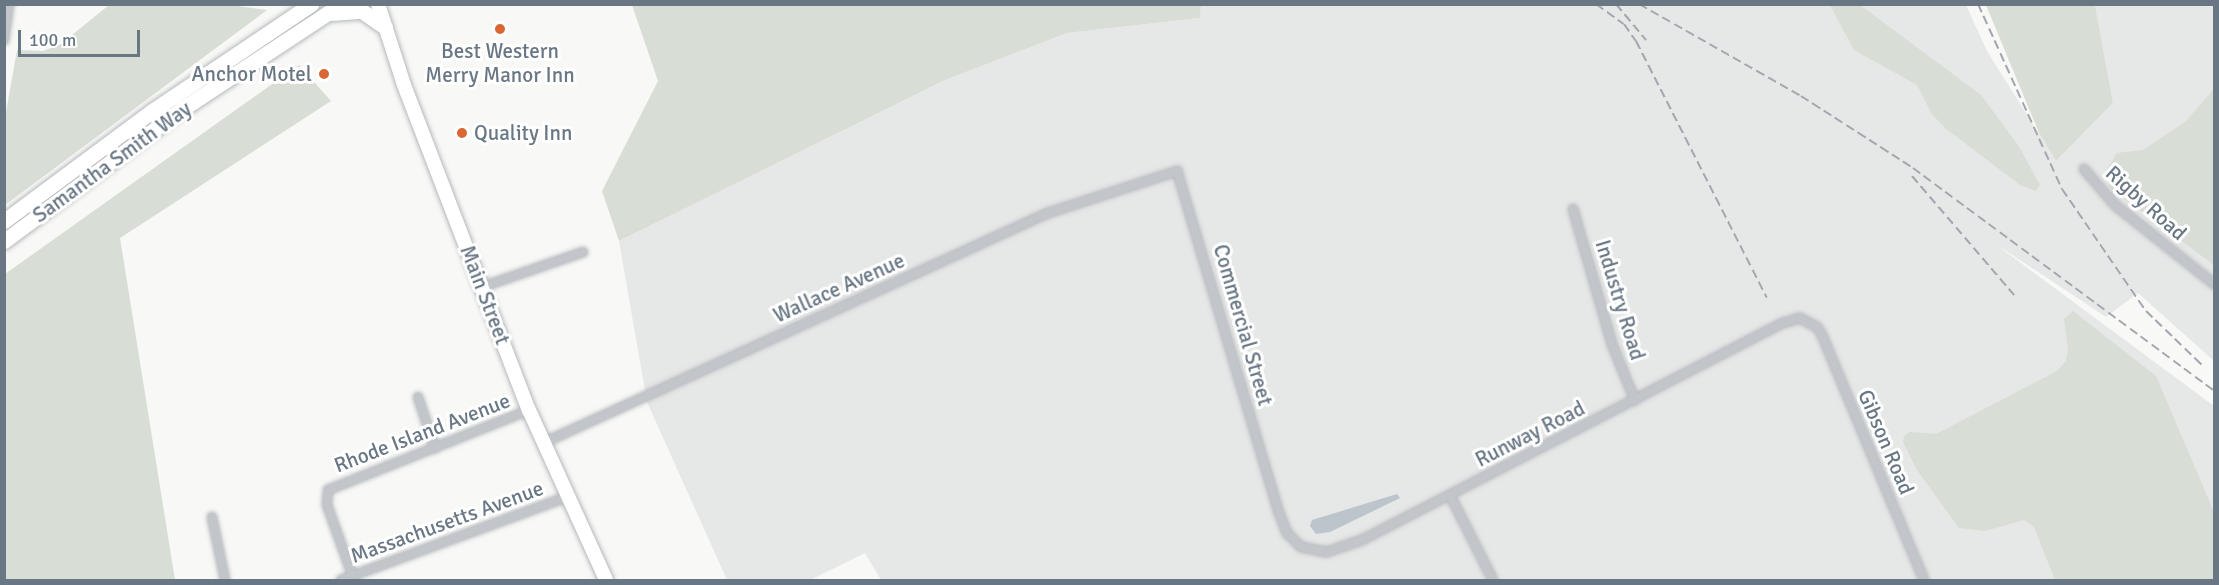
<!DOCTYPE html>
<html>
<head>
<meta charset="utf-8">
<style>
	body { margin:0 }
	#map { position:relative; width:2219px; height:585px; overflow:hidden; background:#f8f8f6; font-family:Signika,sans-serif }
	div>[style] { position:absolute }
	[style*='--x'] { left:calc(var(--x)*1px); top:calc(var(--y)*1px); width:calc(var(--w)*1px); rotate:calc(var(--a)*1deg) }
	.built>* { inset:0; background:#e6e7e7 }
	.green>* { inset:0; background:#d8ddd5 }
	.water>* { inset:0; background:#bcc5cb }
	.roads { filter:drop-shadow(0 0 2px #b5b9bd) drop-shadow(0 0 2px #b5b9bd) }
	.minor>* { height:8px; margin:-4px; padding:0 4px; transform-origin:4px; border-radius:4px; background:#c2c5c9 }
	.primary>* { height:14px; margin:-7px; padding:0 7px; transform-origin:7px; border-radius:7px; background:#fff }
	.motorway>* { height:15px; margin:-7.5px; padding:0 7.5px; transform-origin:7.5px; border-radius:7.5px; background:#fff }
	.rail>* { height:2px; margin-top:-1px; transform-origin:0; background:repeating-linear-gradient(90deg,#a1a7ad 0 9px,transparent 0 13.5px) }
	.dots>* { width:16px; height:16px; translate:-50% -50%; box-sizing:border-box; border:3px solid #fff; border-radius:50% }
	span { translate:-50% -50%; white-space:nowrap; text-align:center; line-height:1.15; -webkit-text-stroke:6px #fff; paint-order:stroke }
	.poi-label { font-size:21px; color:#697785 }
	.right { translate:-100% -50%; text-align:right }
	.left { translate:0 -50%; text-align:left }
	.street-label { font-size:21px; color:#697785 }
	.frame { position:absolute; inset:0; border:6px solid #697785; pointer-events:none }
	.scale { position:absolute; left:18px; top:30px; width:122px; height:27px; box-sizing:border-box; border:3px solid #697785; border-top:0; padding-left:8px; font-size:18px; line-height:21px; white-space:nowrap; color:#697785; -webkit-text-stroke:4px #fff; paint-order:stroke }
</style>
</head>
<body>
<div id="map">
	<div class="built">
		<div style="clip-path:polygon(1201px 5px,1966px 5px,1987px 51px,2056px 161px,2113px 103px,2095px 5px,2214px 5px,2214px 361px,2138px 293px,2106px 317px,1994px 243px,2214px 406px,2214px 580px,881px 580px,865px 553px,810px 580px,727px 580px,647px 402px,619px 241px,945px 80px,1067px 33px,1200px 18px)"></div>
	</div>
	<div class="green">
		<div style="clip-path:polygon(223px 4px,267px 10px,5px 205px,5px 118px,17px 50px,43px 51px,61px 44px,109px 5px)"></div>
		<div style="clip-path:polygon(632px 5px,1201px 4px,1201px 5px,1200px 18px,1067px 33px,945px 80px,619px 241px,602px 191px,658px 81px)"></div>
		<div style="clip-path:polygon(1830px 5px,1860px 5px,1981px 95px,2018px 145px,2040px 185px,2036px 191px,2020px 185px,1945px 128px,1931px 113px,1917px 85px,1854px 50px)"></div>
		<div style="clip-path:polygon(1986px 5px,2095px 5px,2113px 103px,2056px 161px,2039px 133px)"></div>
		<div style="clip-path:polygon(299px 65px,331px 101px,120px 238px,175px 580px,5px 580px,5px 274px)"></div>
		<div style="clip-path:polygon(2214px 89px,2214px 265px,2110px 188px,2106px 171px,2117px 153px,2143px 150px,2186px 121px)"></div>
		<div style="clip-path:polygon(2073px 311px,2156px 376px,2214px 512px,2214px 580px,2055px 580px,2034px 527px,2024px 520px,1985px 531px,1959px 528px,1917px 470px,1903px 442px,1904px 436px,1910px 432px,1936px 434px,2057px 371px,2066px 361px,2068px 349px,2064px 319px)"></div>
	</div>
	<div class="water">
		<div style="clip-path:polygon(1397px 494px,1400px 498px,1330px 532px,1316px 534px,1310px 526px,1312px 520px)"></div>
	</div>
	<div class="roads">
		<div class="minor">
			<div style="--x:4;--y:40;--w:36;--a:-82"></div>
			<div style="--x:2084;--y:169;--w:48;--a:49.3"></div>
			<div style="--x:2115;--y:205;--w:127;--a:38.6"></div>
			<div style="--x:1573;--y:209;--w:141;--a:73.9"></div>
			<div style="--x:1612;--y:344;--w:61;--a:68"></div>
			<div style="--x:482;--y:287;--w:107;--a:-19.1"></div>
			<div style="--x:418;--y:397;--w:54;--a:71.6"></div>
			<div style="--x:543;--y:443;--w:555;--a:-24.49"></div>
			<div style="--x:1048;--y:213;--w:136;--a:-18"></div>
			<div style="--x:1177;--y:171;--w:357;--a:73.4"></div>
			<div style="--x:1279;--y:513;--w:22;--a:68"></div>
			<div style="--x:1287;--y:533;--w:20;--a:45"></div>
			<div style="--x:1301;--y:547;--w:26;--a:11"></div>
			<div style="--x:1327;--y:552;--w:37;--a:-19"></div>
			<div style="--x:1362;--y:540;--w:471;--a:-27.3"></div>
			<div style="--x:1780;--y:324;--w:21;--a:-17"></div>
			<div style="--x:1800;--y:318;--w:19;--a:28"></div>
			<div style="--x:1817;--y:327;--w:9;--a:58"></div>
			<div style="--x:1822;--y:335;--w:265;--a:67.4"></div>
			<div style="--x:1450;--y:495;--w:95;--a:63.2"></div>
			<div style="--x:212;--y:517;--w:64;--a:78.3"></div>
			<div style="--x:341;--y:580;--w:240;--a:-20.2"></div>
			<div style="--x:354;--y:580;--w:80;--a:-109.8"></div>
			<div style="--x:327;--y:505;--w:15;--a:-86"></div>
			<div style="--x:328;--y:490;--w:216;--a:-21.7"></div>
		</div>
		<div class="primary">
			<div style="--x:378;--y:4;--w:85;--a:72.2"></div>
			<div style="--x:404;--y:85;--w:348;--a:69"></div>
			<div style="--x:529;--y:410;--w:187;--a:65.6"></div>
		</div>
		<div class="motorway">
			<div style="--x:330;--y:13;--w:32;--a:-4"></div>
			<div style="--x:362;--y:11;--w:28;--a:35"></div>
			<div style="--x:4;--y:221;--w:184;--a:-36.6"></div>
			<div style="--x:152;--y:111;--w:192;--a:-33.9"></div>
			<div style="--x:4;--y:241;--w:222;--a:-36.6"></div>
			<div style="--x:182;--y:109;--w:191;--a:-33.4"></div>
		</div>
	</div>
	<div class="rail">
		<div style="--x:1596;--y:4;--w:34;--a:36"></div>
		<div style="--x:1624;--y:24;--w:21;--a:55"></div>
		<div style="--x:1636;--y:41;--w:288;--a:63"></div>
		<div style="--x:1616;--y:4;--w:47;--a:50.2"></div>
		<div style="--x:1639;--y:4;--w:186;--a:29.6"></div>
		<div style="--x:1801;--y:96;--w:133;--a:32.7"></div>
		<div style="--x:1913;--y:168;--w:375;--a:36.5"></div>
		<div style="--x:1978;--y:4;--w:203;--a:65.6"></div>
		<div style="--x:2062;--y:189;--w:148;--a:55.5"></div>
		<div style="--x:2146;--y:311;--w:81;--a:44"></div>
		<div style="--x:1912;--y:176;--w:157;--a:49.4"></div>
	</div>
	<div class="dots">
		<div style="left:500px;top:29px;background:#da6634"></div>
		<div style="left:324px;top:74px;background:#da6634"></div>
		<div style="left:462px;top:133px;background:#da6634"></div>
	</div>
	<div class="poi-label">
		<span style="left:500px;top:63px">Best Western<br>Merry Manor Inn</span>
		<span class="right" style="left:312px;top:74px">Anchor Motel</span>
		<span class="left" style="left:474px;top:133px">Quality Inn</span>
	</div>
	<div class="street-label">
		<span style="left:112px;top:162px;rotate:-36deg">Samantha Smith Way</span>
		<span style="left:2146px;top:203px;rotate:42deg">Rigby Road</span>
		<span style="left:839px;top:288px;rotate:-24deg">Wallace Avenue</span>
		<span style="left:485px;top:295px;rotate:69deg">Main Street</span>
		<span style="left:1620px;top:300px;rotate:73deg">Industry Road</span>
		<span style="left:1243px;top:325px;rotate:74deg">Commercial Street</span>
		<span style="left:422px;top:433px;rotate:-21deg">Rhode Island Avenue</span>
		<span style="left:1530px;top:434px;rotate:-27deg">Runway Road</span>
		<span style="left:1886px;top:442px;rotate:67deg">Gibson Road</span>
		<span style="left:447px;top:522px;rotate:-20deg">Massachusetts Avenue</span>
	</div>
	<div class="frame"></div>
	<div class="scale">100 m</div>
</div>
</body>
</html>
